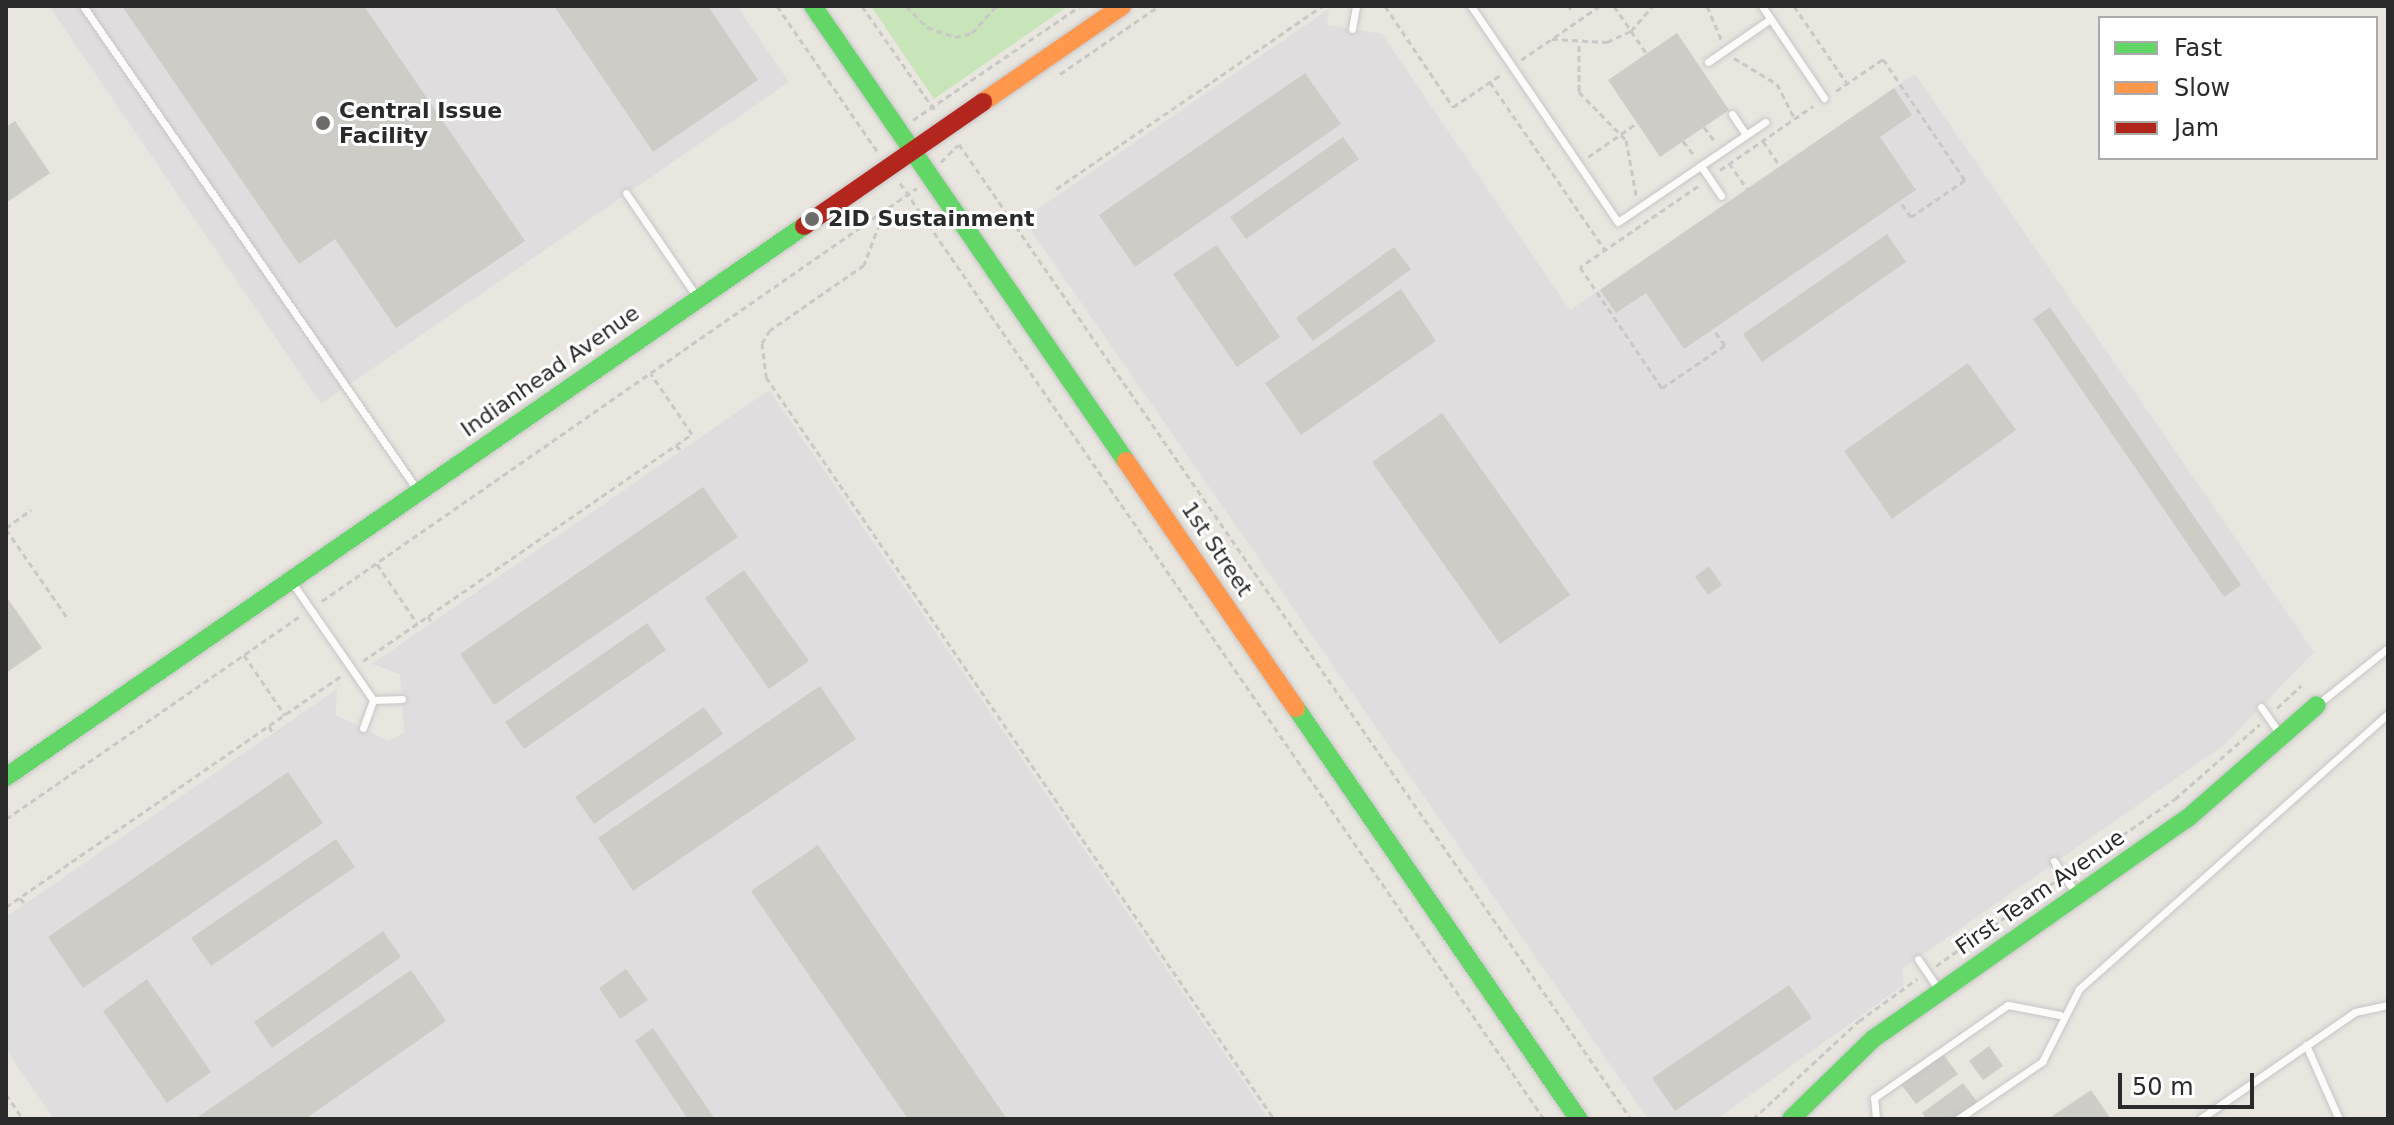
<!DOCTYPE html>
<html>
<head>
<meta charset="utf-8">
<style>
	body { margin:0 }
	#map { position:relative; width:2394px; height:1125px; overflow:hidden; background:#e9e6e0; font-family:"DejaVu Sans",sans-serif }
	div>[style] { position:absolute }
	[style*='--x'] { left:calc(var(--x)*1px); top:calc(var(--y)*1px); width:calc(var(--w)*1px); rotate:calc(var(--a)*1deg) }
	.industrial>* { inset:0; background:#e0dddf }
	.green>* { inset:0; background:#c7e5b8 }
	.building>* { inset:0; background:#ceccc7 }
	.path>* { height:3px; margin-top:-1.5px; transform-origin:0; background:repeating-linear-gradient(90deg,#c8c8c7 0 6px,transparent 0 10px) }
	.roads { filter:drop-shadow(0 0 2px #c6c5c5) drop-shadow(0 0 2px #c6c5c5) }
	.lane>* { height:7px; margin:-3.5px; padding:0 3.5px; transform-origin:3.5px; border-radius:3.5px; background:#fcfbfa }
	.fast>* { height:18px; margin:-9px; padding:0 9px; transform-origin:9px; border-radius:9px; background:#63d668 }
	.slow>* { height:18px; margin:-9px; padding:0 9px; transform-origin:9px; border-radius:9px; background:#ff974d }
	.jam>* { height:18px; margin:-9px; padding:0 9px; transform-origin:9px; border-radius:9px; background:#b3261e }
	.dots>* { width:22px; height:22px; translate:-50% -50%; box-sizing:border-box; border:4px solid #fff; border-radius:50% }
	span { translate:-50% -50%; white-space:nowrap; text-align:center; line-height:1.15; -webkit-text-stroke:6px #fff; paint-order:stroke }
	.poi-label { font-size:22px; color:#2a2a2a; font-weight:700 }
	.left { translate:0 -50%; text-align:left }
	.street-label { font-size:22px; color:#2a2a2a }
	.frame { position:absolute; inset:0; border:8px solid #2a2a2a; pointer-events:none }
	.legend { position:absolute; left:2098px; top:16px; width:280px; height:144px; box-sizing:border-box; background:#fff; border:2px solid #aaa; margin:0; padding:10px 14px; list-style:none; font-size:24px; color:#2a2a2a }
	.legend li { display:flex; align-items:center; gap:16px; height:40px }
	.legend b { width:40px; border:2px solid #aaa }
	.scale { position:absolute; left:2118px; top:1073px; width:136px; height:36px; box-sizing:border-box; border:4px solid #2a2a2a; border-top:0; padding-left:10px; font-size:24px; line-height:28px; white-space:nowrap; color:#2a2a2a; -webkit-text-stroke:6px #fff; paint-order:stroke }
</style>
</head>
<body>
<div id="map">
	<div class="industrial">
		<div style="clip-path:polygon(49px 6px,737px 6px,789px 82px,321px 404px)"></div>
		<div style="clip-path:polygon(1329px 9px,1327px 25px,1382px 34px,1570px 310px,1915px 74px,2314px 652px,2224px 745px,1902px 969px,1904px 985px,1717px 1119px,1648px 1119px,1023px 219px)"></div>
		<div style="clip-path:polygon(769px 390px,1269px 1119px,54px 1119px,6px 1050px,6px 917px,337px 689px,336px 715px,389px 741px,404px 732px,400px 674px,372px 664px)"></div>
	</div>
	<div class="green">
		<div style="clip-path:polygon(871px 6px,1068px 6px,934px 99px)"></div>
	</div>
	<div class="building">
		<div style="clip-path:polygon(122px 6px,364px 6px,525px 241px,396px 328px,335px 239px,299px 264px)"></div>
		<div style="clip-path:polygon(554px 6px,708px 6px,758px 80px,653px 152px)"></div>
		<div style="clip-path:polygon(1677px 33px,1729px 110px,1660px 157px,1608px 80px)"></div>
		<div style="clip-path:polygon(1305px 73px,1341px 124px,1135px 267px,1099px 215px)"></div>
		<div style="clip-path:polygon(1894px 88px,1912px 115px,1880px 137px,1916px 190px,1684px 349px,1646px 293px,1616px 313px,1600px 290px)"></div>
		<div style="clip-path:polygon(15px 121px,50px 173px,6px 203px,6px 127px)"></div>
		<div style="clip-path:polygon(1343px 137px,1359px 159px,1246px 239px,1230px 217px)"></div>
		<div style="clip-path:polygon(1887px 234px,1906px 262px,1762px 362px,1743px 334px)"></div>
		<div style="clip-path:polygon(1217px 245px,1280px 337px,1237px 367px,1173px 274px)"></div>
		<div style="clip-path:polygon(1394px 247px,1411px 269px,1313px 341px,1296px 318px)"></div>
		<div style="clip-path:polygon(1401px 289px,1436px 341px,1301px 435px,1265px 383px)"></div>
		<div style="clip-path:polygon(2050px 307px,2241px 585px,2224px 597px,2033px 319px)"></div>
		<div style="clip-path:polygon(1968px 363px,2016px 430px,1892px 519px,1844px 451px)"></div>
		<div style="clip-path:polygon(1442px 413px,1570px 595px,1500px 644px,1372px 462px)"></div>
		<div style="clip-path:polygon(703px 487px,738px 537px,494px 705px,460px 654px)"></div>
		<div style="clip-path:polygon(1709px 566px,1722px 585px,1708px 595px,1695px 577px)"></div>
		<div style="clip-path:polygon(744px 570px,809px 661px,769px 689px,705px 598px)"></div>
		<div style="clip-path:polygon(6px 596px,42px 648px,6px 673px)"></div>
		<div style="clip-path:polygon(647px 623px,666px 650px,524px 749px,505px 722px)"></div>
		<div style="clip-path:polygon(820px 686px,856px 739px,633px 891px,598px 838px)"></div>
		<div style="clip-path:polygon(704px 707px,723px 734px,594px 824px,575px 797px)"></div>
		<div style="clip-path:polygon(288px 772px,323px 823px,83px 988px,48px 937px)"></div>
		<div style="clip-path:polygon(336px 839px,355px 867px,211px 966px,191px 938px)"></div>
		<div style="clip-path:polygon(818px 845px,1007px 1119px,908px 1119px,751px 891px)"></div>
		<div style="clip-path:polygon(383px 931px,401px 957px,272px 1048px,254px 1022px)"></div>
		<div style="clip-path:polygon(626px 969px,648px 1000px,620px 1019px,599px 988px)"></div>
		<div style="clip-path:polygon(411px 970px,446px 1021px,305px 1119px,195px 1119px)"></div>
		<div style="clip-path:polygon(147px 979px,211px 1072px,167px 1103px,103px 1011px)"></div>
		<div style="clip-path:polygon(1789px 985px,1812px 1018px,1675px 1111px,1652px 1078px)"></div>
		<div style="clip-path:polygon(653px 1028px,715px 1119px,688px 1119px,635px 1041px)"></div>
		<div style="clip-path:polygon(1989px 1046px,2003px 1066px,1983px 1080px,1969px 1061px)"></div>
		<div style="clip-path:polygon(1943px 1054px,1958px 1074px,1916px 1104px,1901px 1084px)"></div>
		<div style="clip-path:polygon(1963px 1083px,1978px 1103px,1957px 1119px,1926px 1119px,1922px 1113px)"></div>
		<div style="clip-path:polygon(2091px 1090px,2111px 1119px,2048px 1119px)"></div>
	</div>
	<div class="path">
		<div style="--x:777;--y:6;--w:176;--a:55.4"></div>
		<div style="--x:862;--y:6;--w:129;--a:55.1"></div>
		<div style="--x:906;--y:6;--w:30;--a:45"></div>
		<div style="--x:927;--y:27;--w:30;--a:20"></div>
		<div style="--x:955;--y:37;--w:17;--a:-13"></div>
		<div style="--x:972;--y:33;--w:36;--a:-48"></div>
		<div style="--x:1385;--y:6;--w:122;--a:56"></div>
		<div style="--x:1453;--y:107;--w:59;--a:-34"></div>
		<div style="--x:1569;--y:6;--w:4;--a:63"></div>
		<div style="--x:1614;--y:6;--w:58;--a:55.5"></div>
		<div style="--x:1707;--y:6;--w:36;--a:67"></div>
		<div style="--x:1794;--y:6;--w:92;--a:55.6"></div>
		<div style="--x:1552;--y:39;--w:55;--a:3.1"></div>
		<div style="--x:1607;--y:42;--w:26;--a:-25"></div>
		<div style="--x:1631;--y:31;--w:33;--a:-49"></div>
		<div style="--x:1579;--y:45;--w:47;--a:90"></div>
		<div style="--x:1579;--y:92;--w:67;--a:45.6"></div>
		<div style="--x:1626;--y:140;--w:56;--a:79.7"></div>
		<div style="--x:1734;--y:58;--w:50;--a:31.2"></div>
		<div style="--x:1777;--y:84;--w:38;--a:63"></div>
		<div style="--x:1521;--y:60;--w:96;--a:-34.4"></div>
		<div style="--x:1060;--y:74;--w:120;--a:-34.5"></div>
		<div style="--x:1490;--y:82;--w:204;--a:55.6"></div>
		<div style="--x:1836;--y:91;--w:57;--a:-34.2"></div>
		<div style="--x:1883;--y:59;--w:146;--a:55.9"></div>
		<div style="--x:1965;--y:180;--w:65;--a:145.6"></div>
		<div style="--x:1911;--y:217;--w:19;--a:-125"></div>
		<div style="--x:913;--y:120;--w:202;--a:-34.3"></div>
		<div style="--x:1704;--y:127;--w:20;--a:53"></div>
		<div style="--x:1683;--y:141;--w:16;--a:52"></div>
		<div style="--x:1763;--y:141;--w:30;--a:56"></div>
		<div style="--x:959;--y:144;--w:1184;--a:55.42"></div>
		<div style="--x:1588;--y:157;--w:60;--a:-34.8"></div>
		<div style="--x:941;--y:162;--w:24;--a:-45"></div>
		<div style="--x:1729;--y:163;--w:32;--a:55"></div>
		<div style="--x:1720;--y:170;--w:113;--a:-34.5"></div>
		<div style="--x:900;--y:183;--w:1136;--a:55.47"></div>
		<div style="--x:1698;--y:186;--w:143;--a:145.5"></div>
		<div style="--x:1580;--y:267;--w:146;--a:55.9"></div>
		<div style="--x:1662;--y:388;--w:76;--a:-34.3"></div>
		<div style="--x:1725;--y:345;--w:20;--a:-127"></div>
		<div style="--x:1056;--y:189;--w:323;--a:-34.5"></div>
		<div style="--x:883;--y:214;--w:54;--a:110.4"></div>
		<div style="--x:864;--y:265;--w:114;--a:145.3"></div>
		<div style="--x:770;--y:330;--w:15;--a:122"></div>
		<div style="--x:762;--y:343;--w:34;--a:83"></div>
		<div style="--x:766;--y:377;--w:899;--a:55.6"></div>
		<div style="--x:676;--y:445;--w:8;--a:50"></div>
		<div style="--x:6;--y:528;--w:31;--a:-36"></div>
		<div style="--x:6;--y:529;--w:109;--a:55.4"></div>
		<div style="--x:377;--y:564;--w:71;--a:55.9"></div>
		<div style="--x:322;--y:601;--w:724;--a:-34.77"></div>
		<div style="--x:428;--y:616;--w:8;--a:60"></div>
		<div style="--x:244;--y:655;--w:73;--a:55.7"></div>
		<div style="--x:363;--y:661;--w:400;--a:-34.6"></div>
		<div style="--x:692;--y:434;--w:73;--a:-124.3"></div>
		<div style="--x:2277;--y:708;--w:33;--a:-43"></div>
		<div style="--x:269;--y:726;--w:8;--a:60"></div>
		<div style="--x:6;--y:819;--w:356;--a:-34.6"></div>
		<div style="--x:2073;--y:869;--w:124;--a:-34.5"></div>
		<div style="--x:2175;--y:799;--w:113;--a:-41.4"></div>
		<div style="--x:20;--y:898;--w:8;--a:50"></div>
		<div style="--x:6;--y:907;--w:406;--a:-34.6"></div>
		<div style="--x:1936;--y:966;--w:145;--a:-35.4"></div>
		<div style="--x:6;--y:1094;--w:30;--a:56"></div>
		<div style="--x:1753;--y:1119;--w:144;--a:-42.8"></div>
		<div style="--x:1859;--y:1021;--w:72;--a:-35.9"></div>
	</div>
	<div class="roads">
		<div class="lane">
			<div style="--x:83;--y:6;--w:589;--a:55.37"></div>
			<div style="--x:1471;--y:6;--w:261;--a:55.8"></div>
			<div style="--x:1618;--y:222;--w:178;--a:-34.2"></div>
			<div style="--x:1762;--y:6;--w:111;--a:56"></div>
			<div style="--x:1352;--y:29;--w:23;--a:-80"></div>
			<div style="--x:1708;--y:62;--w:75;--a:-34.7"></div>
			<div style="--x:1732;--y:114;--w:25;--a:56"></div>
			<div style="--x:1701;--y:166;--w:36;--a:56"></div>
			<div style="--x:626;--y:193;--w:126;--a:55.7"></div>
			<div style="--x:291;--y:581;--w:145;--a:55.4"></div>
			<div style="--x:2318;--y:704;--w:90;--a:-38.7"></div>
			<div style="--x:2261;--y:707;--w:33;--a:55"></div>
			<div style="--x:363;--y:728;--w:30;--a:-70"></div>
			<div style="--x:373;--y:700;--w:29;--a:-2"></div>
			<div style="--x:2054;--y:861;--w:40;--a:56"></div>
			<div style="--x:1918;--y:959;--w:37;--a:56"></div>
			<div style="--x:2306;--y:1045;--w:81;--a:66"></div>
			<div style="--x:1876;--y:1119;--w:21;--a:-95"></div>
			<div style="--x:1874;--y:1098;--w:163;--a:-34.8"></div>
			<div style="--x:2008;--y:1005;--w:53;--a:10.9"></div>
			<div style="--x:1958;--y:1119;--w:102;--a:-34.2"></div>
			<div style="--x:2042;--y:1062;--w:82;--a:-63.1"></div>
			<div style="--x:2079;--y:989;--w:414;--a:-41.7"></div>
			<div style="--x:2200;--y:1119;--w:188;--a:-34.6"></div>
			<div style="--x:2355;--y:1012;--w:34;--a:-12"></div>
		</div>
		<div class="fast">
			<div style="--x:813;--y:6;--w:552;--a:55.48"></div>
			<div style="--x:1296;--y:708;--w:499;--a:55.5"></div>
			<div style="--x:6;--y:777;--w:970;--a:-34.62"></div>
			<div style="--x:1791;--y:1119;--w:115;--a:-44.3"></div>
			<div style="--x:1873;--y:1039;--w:385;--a:-35.1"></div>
			<div style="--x:2188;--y:818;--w:171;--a:-41.2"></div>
		</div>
		<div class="slow">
			<div style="--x:983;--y:102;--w:169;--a:-34.6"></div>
			<div style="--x:1126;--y:461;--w:300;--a:55.5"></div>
		</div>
		<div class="jam">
			<div style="--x:804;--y:226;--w:218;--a:-34.7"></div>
		</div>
	</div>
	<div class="dots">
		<div style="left:323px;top:123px;background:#6d6c6a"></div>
		<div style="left:812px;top:219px;background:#6d6c6a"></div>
	</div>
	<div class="poi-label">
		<span class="left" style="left:339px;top:123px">Central Issue<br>Facility</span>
		<span class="left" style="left:828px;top:219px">2ID Sustainment</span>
	</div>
	<div class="street-label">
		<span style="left:550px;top:371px;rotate:-35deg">Indianhead Avenue</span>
		<span style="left:1217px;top:549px;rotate:56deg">1st Street</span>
		<span style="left:2040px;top:892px;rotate:-35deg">First Team Avenue</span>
	</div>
	<div class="frame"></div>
	<ul class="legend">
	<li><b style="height:10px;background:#63d668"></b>Fast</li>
	<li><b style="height:10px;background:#ff974d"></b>Slow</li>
	<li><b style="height:10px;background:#b3261e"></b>Jam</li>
	</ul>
	<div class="scale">50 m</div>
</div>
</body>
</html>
